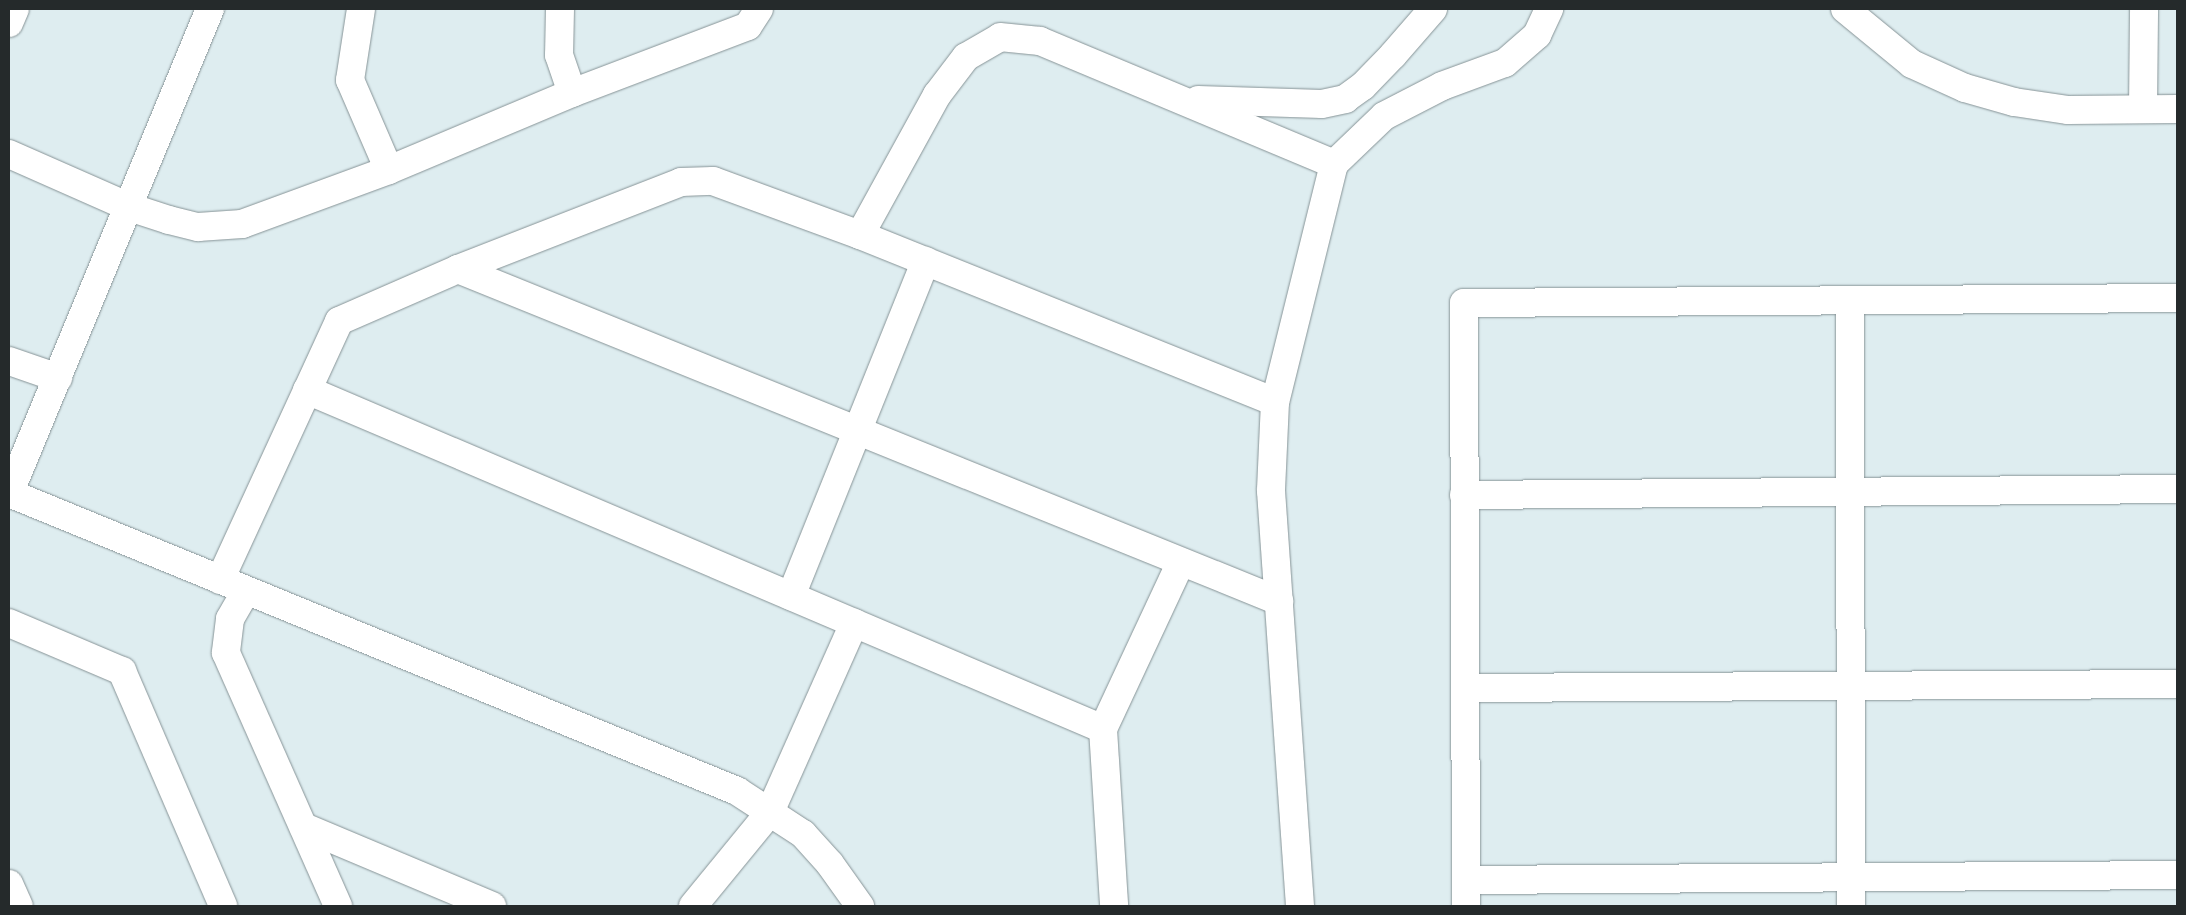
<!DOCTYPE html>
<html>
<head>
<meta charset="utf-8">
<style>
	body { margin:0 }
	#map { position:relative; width:2186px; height:915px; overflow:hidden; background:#deedf0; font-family:"IBM Plex Sans",sans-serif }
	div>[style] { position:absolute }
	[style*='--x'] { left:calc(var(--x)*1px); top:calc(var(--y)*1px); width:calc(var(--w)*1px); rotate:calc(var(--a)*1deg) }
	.roads { filter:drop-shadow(0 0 1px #869396) drop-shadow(0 0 1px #869396) }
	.street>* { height:28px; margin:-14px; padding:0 14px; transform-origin:14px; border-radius:14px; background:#fff }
	.secondary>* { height:28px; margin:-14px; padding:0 14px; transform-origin:14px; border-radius:14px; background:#fff }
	span { translate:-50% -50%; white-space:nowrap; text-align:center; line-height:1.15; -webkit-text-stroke:4px #ebfafd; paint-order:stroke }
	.frame { position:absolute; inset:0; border:10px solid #252a2b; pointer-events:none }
</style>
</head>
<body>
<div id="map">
	<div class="roads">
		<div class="street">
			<div style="--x:361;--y:9;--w:72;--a:98.8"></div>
			<div style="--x:350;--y:80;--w:98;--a:66.6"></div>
			<div style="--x:560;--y:9;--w:46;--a:91.2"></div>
			<div style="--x:559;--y:55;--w:40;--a:71.1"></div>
			<div style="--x:1845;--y:9;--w:87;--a:39.4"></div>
			<div style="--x:1912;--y:64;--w:58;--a:24.4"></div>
			<div style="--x:1965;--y:88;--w:51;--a:15.9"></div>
			<div style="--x:2014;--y:102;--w:55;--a:8.4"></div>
			<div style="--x:2068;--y:110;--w:109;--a:-0.5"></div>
			<div style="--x:9;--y:23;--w:15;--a:-67"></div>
			<div style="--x:1198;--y:100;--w:124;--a:1.8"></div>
			<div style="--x:1322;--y:104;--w:24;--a:-12"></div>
			<div style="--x:1345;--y:99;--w:22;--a:-36"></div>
			<div style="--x:1363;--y:86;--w:43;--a:-45.9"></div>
			<div style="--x:1393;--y:55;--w:61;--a:-49"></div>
			<div style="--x:2143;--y:109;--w:100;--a:-89.4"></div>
			<div style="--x:9;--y:154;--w:131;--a:23.8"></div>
			<div style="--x:129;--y:207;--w:42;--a:18"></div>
			<div style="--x:169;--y:220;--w:30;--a:14"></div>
			<div style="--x:198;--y:227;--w:44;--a:-3.9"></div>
			<div style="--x:242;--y:224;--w:157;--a:-20.2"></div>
			<div style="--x:389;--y:170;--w:199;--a:-22.8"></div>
			<div style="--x:572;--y:93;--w:188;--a:-20.8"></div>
			<div style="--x:748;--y:26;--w:20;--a:-57"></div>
			<div style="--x:1334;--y:164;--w:69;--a:-43.8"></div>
			<div style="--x:1384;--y:116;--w:65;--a:-27.3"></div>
			<div style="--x:1442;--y:86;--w:67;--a:-20.1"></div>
			<div style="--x:1505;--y:63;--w:43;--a:-41.2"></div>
			<div style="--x:1537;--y:35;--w:29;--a:-65"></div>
			<div style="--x:860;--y:235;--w:160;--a:-61.2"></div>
			<div style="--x:937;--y:95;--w:48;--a:-52.7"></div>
			<div style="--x:966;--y:57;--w:39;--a:-30"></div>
			<div style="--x:1000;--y:37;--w:40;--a:5.7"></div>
			<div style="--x:1040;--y:41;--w:319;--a:22.7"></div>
			<div style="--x:1334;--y:164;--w:245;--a:103.9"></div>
			<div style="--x:1275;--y:402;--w:89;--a:92.6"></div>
			<div style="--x:1271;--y:491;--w:416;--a:86"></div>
			<div style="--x:458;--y:269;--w:886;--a:22.02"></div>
			<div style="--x:1850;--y:301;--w:605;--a:89.91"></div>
			<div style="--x:9;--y:361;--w:52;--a:19.1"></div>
			<div style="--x:307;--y:390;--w:865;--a:23.07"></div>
			<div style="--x:1103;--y:729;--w:177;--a:86.4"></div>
			<div style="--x:1464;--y:495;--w:713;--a:-0.48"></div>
			<div style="--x:220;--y:580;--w:285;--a:-65.3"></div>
			<div style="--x:339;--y:321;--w:130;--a:-23.6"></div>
			<div style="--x:458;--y:269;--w:239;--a:-21.3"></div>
			<div style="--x:681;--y:182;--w:32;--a:-2"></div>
			<div style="--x:713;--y:181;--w:157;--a:20.2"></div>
			<div style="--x:860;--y:235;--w:447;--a:21.9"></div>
			<div style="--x:246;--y:591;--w:32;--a:120"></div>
			<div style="--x:230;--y:619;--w:34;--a:97"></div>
			<div style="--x:226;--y:653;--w:277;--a:66.1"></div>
			<div style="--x:791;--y:596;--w:361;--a:-68.1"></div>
			<div style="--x:9;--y:623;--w:123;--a:23"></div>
			<div style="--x:122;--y:671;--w:256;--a:66.7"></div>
			<div style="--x:1465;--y:688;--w:712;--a:-0.32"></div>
			<div style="--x:1103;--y:729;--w:184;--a:-65"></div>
			<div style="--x:304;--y:827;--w:204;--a:22.8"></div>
			<div style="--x:1466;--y:880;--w:711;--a:-0.4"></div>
			<div style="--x:9;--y:884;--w:24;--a:66"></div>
			<div style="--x:693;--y:906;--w:122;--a:-50.7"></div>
			<div style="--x:770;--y:812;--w:207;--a:-66"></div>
			<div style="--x:1466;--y:906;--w:603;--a:-90.19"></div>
			<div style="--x:1464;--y:303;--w:713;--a:-0.4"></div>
		</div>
		<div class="secondary">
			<div style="--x:9;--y:493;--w:787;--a:22.26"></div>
			<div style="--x:737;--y:791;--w:79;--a:33.1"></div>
			<div style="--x:803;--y:834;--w:40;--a:48"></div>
			<div style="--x:830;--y:864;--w:52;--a:54.5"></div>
			<div style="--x:9;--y:494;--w:525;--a:-67.49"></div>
		</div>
	</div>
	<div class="frame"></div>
</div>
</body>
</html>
